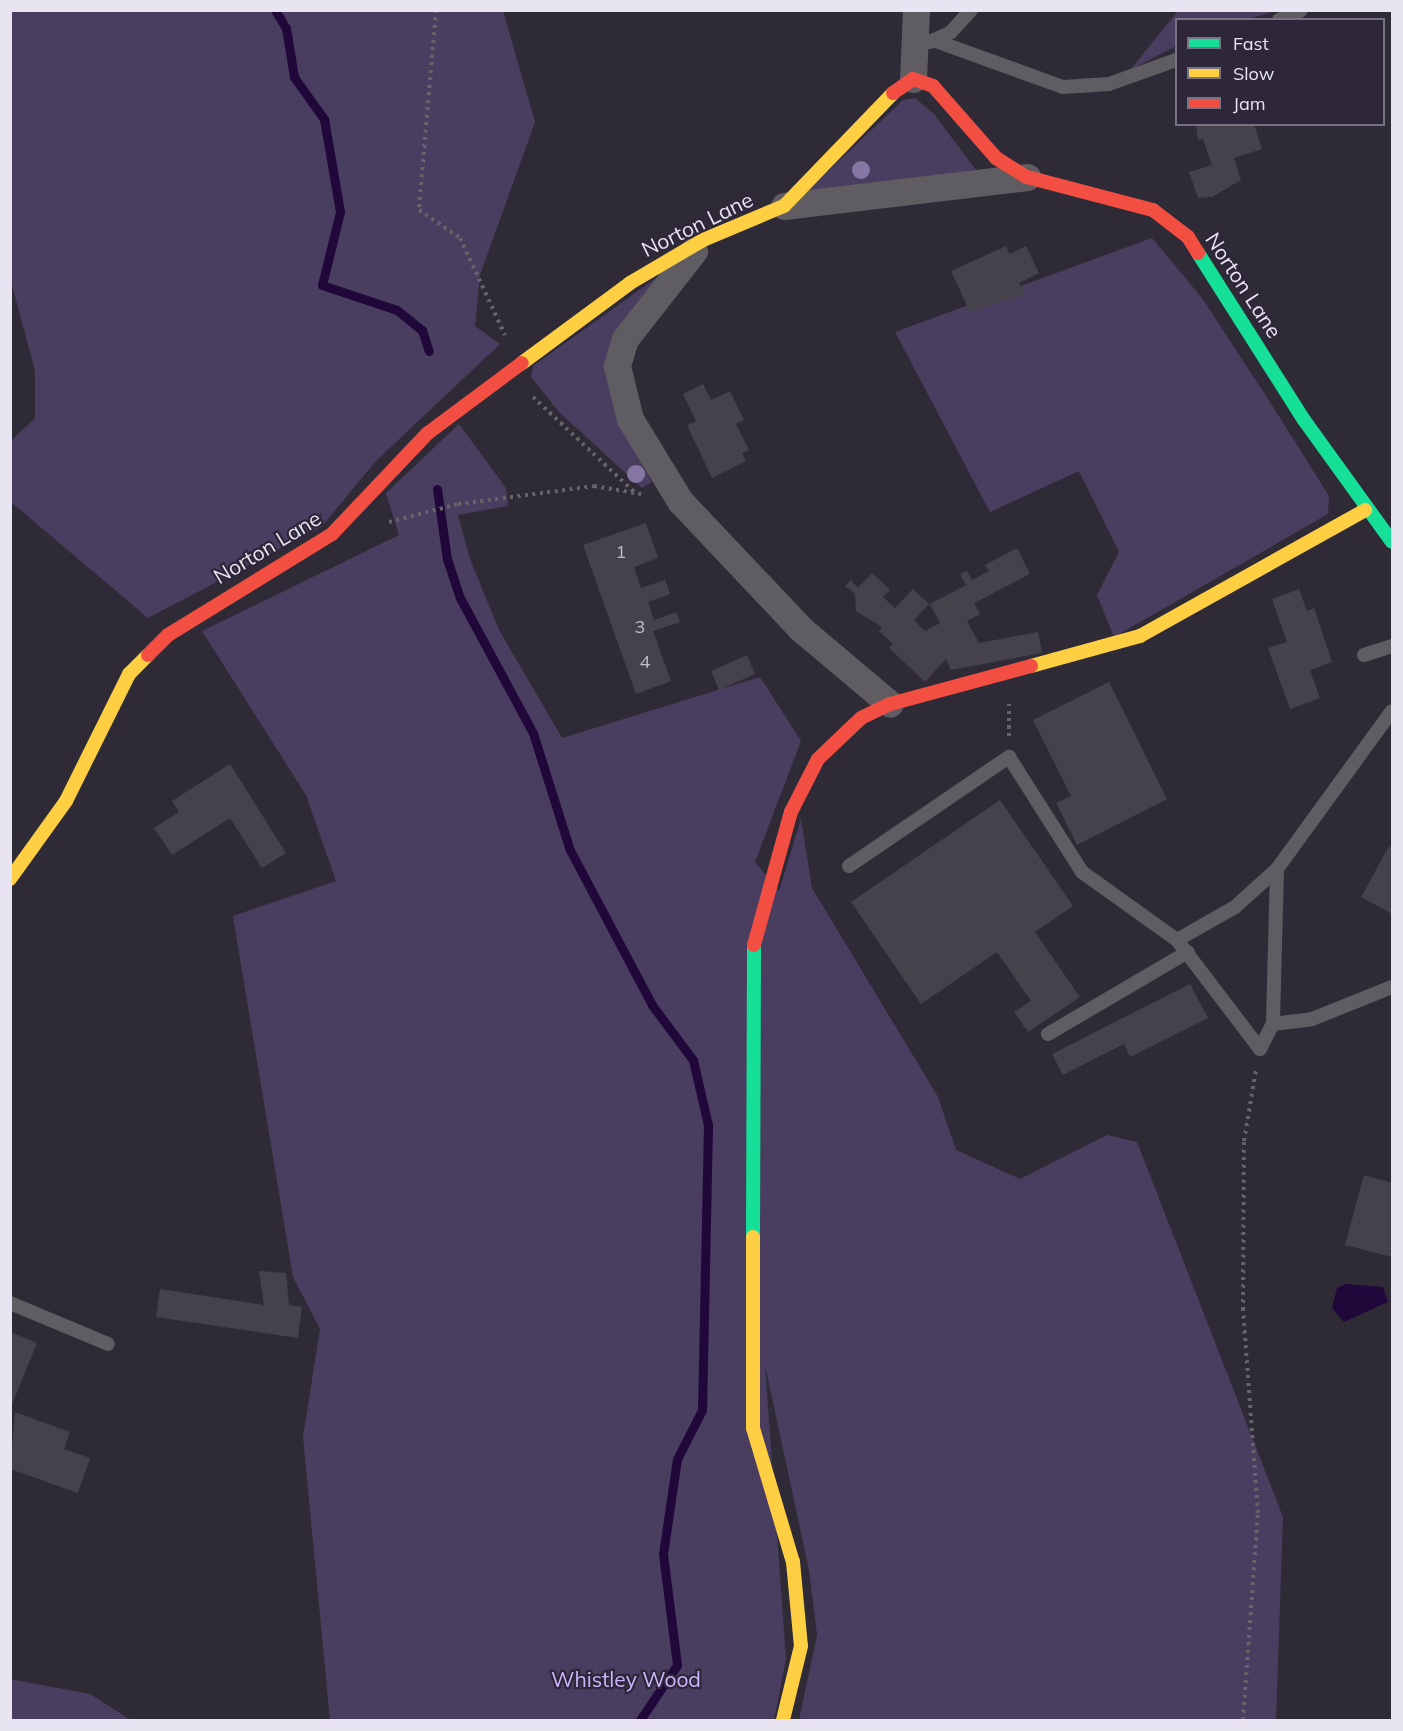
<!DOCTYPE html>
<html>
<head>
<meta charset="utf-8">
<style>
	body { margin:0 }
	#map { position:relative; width:1403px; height:1731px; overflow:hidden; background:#2f2b36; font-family:Mulish,sans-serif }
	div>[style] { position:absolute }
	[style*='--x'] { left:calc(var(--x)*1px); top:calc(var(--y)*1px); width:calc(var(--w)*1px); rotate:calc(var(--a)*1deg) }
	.green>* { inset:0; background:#493e5f }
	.water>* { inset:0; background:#20083b }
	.stream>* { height:9px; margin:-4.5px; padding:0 4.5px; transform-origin:4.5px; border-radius:4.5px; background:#20083b }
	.building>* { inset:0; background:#46424c }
	.path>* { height:4px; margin-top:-2px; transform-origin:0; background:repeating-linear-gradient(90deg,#66646a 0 3px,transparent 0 7.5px) }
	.lane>* { height:14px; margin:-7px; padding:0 7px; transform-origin:7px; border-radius:7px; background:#5f5d62 }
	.street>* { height:27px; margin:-13.5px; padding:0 13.5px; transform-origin:13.5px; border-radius:13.5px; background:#5f5d62 }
	.fast>* { height:14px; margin:-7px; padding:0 7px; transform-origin:7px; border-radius:7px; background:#16e098 }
	.slow>* { height:14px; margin:-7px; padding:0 7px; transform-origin:7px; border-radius:7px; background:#ffcf43 }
	.jam>* { height:14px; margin:-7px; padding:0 7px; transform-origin:7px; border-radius:7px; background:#f24e42 }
	.trees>* { width:18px; height:18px; margin:-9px; border-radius:50%; background:#8676a3 }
	span { translate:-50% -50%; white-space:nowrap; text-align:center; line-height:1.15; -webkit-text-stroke:4.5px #2e273a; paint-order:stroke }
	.number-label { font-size:18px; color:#c0bcc8 }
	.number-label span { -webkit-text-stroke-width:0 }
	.street-label { font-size:21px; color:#e8e4f1 }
	.park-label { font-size:21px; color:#cdb4fd }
	.frame { position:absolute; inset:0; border:12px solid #e8e4f1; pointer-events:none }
	.legend { position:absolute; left:1175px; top:18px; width:210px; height:108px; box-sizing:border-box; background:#2e273a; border:2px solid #787383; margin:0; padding:8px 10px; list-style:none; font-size:18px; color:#e8e4f1 }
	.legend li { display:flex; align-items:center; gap:12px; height:30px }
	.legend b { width:30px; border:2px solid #787383 }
</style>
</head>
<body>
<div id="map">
	<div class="green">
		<div style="clip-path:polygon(11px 11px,503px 11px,535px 122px,480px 275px,475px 326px,500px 344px,376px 461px,321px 527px,148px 618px,11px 502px,11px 441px,35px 418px,35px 371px,11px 281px)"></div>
		<div style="clip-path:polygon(1178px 11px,1276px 11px,1248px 19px,1176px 20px,1176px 46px,1130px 70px)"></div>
		<div style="clip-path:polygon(915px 98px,934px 114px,976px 170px,803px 195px,903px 100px)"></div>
		<div style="clip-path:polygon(1152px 238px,1202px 298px,1277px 413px,1329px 496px,1328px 514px,1114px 637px,1097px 595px,1119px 552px,1079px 471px,990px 512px,895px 332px)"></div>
		<div style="clip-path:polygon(663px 273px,630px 316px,622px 427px,652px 482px,642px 488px,559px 412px,531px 377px,533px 366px)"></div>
		<div style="clip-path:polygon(459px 424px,506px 488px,508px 506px,458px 515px,470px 559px,499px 630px,562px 738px,760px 677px,801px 741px,755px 862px,779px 891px,801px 819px,812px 888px,938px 1097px,956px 1150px,1020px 1179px,1107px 1135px,1137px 1142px,1283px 1517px,1276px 1720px,799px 1720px,817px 1635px,809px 1570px,765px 1365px,786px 1659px,774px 1720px,330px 1720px,303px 1437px,320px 1329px,293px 1277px,233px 916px,336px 881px,306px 795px,202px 631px,399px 535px,386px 493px)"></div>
		<div style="clip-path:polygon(10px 1679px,90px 1694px,131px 1720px,11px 1720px)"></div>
	</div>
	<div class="water">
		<div style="clip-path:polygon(1346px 1284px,1383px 1287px,1388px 1302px,1344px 1322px,1332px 1308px,1337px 1288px)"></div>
	</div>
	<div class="stream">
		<div style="--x:275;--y:10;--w:21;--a:59"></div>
		<div style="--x:286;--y:28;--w:50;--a:80.7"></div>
		<div style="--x:294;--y:77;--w:52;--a:54.5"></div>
		<div style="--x:324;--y:119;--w:94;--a:80.2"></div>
		<div style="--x:340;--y:212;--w:75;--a:103.9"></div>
		<div style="--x:322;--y:285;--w:79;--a:18.4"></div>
		<div style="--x:397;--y:310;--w:32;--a:39"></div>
		<div style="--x:422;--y:330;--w:22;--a:72"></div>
		<div style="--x:437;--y:489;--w:71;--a:81.9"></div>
		<div style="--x:447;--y:559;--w:41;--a:71.6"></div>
		<div style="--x:460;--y:598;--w:153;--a:61.6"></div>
		<div style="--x:533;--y:733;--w:123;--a:72.5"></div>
		<div style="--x:570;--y:850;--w:175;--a:62.1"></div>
		<div style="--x:652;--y:1005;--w:69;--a:53.3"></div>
		<div style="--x:693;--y:1060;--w:67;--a:77"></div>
		<div style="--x:708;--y:1125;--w:285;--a:91.2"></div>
		<div style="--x:702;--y:1410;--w:55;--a:117"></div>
		<div style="--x:677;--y:1459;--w:96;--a:98.4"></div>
		<div style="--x:663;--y:1554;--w:112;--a:82.8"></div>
		<div style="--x:677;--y:1665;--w:66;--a:123.9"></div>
	</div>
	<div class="building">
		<div style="clip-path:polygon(1196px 124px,1254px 124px,1262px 149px,1234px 158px,1241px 180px,1212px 197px,1198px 198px,1189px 172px,1212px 165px,1203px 139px,1198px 140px)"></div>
		<div style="clip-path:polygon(1006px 246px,1010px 254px,1026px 246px,1039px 273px,1019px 283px,1025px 294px,970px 312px,951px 271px)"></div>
		<div style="clip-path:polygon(703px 384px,711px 400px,730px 391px,744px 420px,736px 424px,749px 450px,742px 453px,746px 461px,712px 478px,687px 425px,696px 421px,683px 394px)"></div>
		<div style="clip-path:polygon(646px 523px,658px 558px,634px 567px,641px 588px,665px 580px,670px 594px,648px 602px,654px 620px,676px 612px,680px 622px,653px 631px,671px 681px,636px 694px,583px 545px)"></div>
		<div style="clip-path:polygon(1017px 548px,1030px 574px,974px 603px,980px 614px,967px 621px,979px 643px,1038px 632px,1042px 653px,951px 670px,946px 659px,925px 682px,889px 648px,893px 644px,879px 631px,882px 627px,856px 611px,855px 594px,845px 586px,851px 580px,858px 588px,872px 573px,890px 590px,883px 597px,895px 608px,913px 589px,929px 604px,914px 620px,925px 631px,940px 623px,930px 604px,966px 585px,960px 574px,967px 571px,972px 580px,989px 571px,985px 565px)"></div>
		<div style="clip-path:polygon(1299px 589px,1307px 611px,1314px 608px,1332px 662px,1310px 670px,1320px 698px,1290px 709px,1268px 648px,1287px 642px,1272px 599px)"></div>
		<div style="clip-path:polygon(747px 655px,755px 674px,719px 690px,711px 671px)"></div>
		<div style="clip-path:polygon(1109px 682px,1167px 799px,1077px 845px,1056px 803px,1071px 796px,1033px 720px)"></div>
		<div style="clip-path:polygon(230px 764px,286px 853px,262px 868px,230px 818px,172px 855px,154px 828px,179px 812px,172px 801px)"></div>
		<div style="clip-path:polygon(1000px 800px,1073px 906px,1035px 932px,1080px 997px,1028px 1032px,1014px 1012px,1031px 1001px,997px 952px,921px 1004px,851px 902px)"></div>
		<div style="clip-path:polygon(1389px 846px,1392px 849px,1392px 914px,1361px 897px)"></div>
		<div style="clip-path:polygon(1190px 984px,1208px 1018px,1130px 1057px,1124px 1044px,1063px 1075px,1052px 1054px)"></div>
		<div style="clip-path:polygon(1364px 1175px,1392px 1183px,1392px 1257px,1345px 1245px)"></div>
		<div style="clip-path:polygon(259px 1271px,286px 1273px,289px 1305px,302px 1307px,298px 1338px,156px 1317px,160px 1289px,264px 1305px)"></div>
		<div style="clip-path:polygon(10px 1332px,37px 1343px,11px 1407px,10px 1407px)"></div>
		<div style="clip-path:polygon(15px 1412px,70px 1432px,64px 1449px,90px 1458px,78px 1493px,10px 1469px)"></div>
	</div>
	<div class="path">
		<div style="--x:436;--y:10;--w:201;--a:94.9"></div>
		<div style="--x:419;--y:210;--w:50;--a:34.3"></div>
		<div style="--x:460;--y:238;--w:107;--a:65.1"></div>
		<div style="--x:533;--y:397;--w:139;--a:43.2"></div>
		<div style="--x:389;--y:522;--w:71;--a:-14.6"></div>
		<div style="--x:458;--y:504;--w:137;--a:-7.5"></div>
		<div style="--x:594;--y:486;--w:48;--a:9.7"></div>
		<div style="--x:1009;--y:736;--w:32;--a:-90"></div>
		<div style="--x:1243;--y:1720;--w:208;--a:-85.9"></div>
		<div style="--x:1258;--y:1513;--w:204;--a:-94.2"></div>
		<div style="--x:1243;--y:1310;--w:169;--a:-89.7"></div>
		<div style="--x:1244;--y:1141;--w:73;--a:-80.5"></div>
	</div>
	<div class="lane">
		<div style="--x:1279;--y:20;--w:24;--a:-24"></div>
		<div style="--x:933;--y:40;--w:138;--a:19.9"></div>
		<div style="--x:1063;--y:87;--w:46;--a:-3.7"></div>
		<div style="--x:1109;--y:84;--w:71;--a:-19.7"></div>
		<div style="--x:930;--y:42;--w:23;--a:-25"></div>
		<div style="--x:951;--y:32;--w:30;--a:-48"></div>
		<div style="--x:1364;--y:655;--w:29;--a:-18"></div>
		<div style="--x:849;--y:866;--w:194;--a:-34.3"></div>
		<div style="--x:1009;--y:757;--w:136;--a:57.6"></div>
		<div style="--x:1082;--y:872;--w:117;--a:35.6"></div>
		<div style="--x:1177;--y:940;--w:137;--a:52.7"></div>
		<div style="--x:1260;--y:1049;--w:28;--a:-63"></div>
		<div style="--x:1277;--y:869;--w:155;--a:91.5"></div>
		<div style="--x:1273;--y:1024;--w:39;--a:-7"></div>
		<div style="--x:1312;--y:1019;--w:86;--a:-21.8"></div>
		<div style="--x:1177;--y:940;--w:67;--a:-29.6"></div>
		<div style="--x:1235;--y:907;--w:57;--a:-42.1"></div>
		<div style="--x:1277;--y:869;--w:195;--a:-54"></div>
		<div style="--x:1048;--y:1034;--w:162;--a:-30.4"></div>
		<div style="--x:10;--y:1303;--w:106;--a:22.7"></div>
	</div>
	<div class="street">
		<div style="--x:913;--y:79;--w:69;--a:-87.5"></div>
		<div style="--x:784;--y:206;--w:245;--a:-6.8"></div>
		<div style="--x:694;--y:251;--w:112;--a:128.1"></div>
		<div style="--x:625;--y:339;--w:28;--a:107"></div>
		<div style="--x:617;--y:366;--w:55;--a:76.2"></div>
		<div style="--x:630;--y:419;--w:96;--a:58.6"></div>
		<div style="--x:680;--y:501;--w:176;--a:46.6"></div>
		<div style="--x:801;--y:629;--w:116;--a:40.1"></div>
	</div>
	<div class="fast">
		<div style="--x:1198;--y:253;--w:198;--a:57.6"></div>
		<div style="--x:1304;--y:420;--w:150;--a:54.2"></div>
		<div style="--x:753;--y:1237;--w:292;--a:-89.8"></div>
	</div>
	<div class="slow">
		<div style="--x:522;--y:363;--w:134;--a:-36.5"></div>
		<div style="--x:630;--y:283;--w:85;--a:-30.5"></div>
		<div style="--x:703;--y:240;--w:88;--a:-22.8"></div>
		<div style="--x:784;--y:206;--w:157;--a:-46"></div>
		<div style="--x:1031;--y:666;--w:113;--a:-15.4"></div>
		<div style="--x:1140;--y:636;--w:258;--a:-29.2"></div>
		<div style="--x:10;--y:879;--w:96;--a:-54.3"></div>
		<div style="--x:66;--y:801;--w:142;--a:-63.6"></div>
		<div style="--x:129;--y:674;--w:27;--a:-45"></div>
		<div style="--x:753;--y:1237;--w:191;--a:90"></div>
		<div style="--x:753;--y:1428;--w:140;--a:73.4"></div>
		<div style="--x:793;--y:1562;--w:84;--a:84.6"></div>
		<div style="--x:801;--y:1646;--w:76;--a:103.7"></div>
	</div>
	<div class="jam">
		<div style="--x:893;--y:93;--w:24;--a:-35"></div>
		<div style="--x:913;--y:79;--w:21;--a:19"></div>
		<div style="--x:933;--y:86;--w:96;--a:48.8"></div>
		<div style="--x:996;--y:158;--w:36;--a:32"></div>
		<div style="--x:1027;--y:177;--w:130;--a:14.7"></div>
		<div style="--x:1153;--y:210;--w:44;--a:37.6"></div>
		<div style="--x:1188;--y:237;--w:19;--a:58"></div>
		<div style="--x:148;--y:655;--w:28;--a:-45"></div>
		<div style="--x:168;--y:635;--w:193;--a:-31.6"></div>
		<div style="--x:332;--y:534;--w:139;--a:-46.5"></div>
		<div style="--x:428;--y:433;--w:117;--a:-36.7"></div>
		<div style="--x:754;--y:945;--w:138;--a:-74.5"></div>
		<div style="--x:791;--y:812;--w:59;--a:-63"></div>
		<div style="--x:818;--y:759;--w:59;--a:-43.6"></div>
		<div style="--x:861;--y:718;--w:32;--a:-26"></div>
		<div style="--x:890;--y:704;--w:146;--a:-15.1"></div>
	</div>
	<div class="trees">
		<div style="left:861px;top:170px"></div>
		<div style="left:636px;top:474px"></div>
	</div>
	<div class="number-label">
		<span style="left:621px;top:552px">1</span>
		<span style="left:640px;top:627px">3</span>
		<span style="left:645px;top:662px">4</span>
	</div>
	<div class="street-label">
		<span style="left:697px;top:224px;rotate:-26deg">Norton Lane</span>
		<span style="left:1244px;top:285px;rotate:57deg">Norton Lane</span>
		<span style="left:267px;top:547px;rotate:-31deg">Norton Lane</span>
	</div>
	<div class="park-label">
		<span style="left:626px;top:1679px">Whistley Wood</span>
	</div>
	<div class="frame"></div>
	<ul class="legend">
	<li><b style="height:8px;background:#16e098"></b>Fast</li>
	<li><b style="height:8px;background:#ffcf43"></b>Slow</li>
	<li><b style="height:8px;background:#f24e42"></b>Jam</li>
	</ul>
</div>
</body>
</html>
